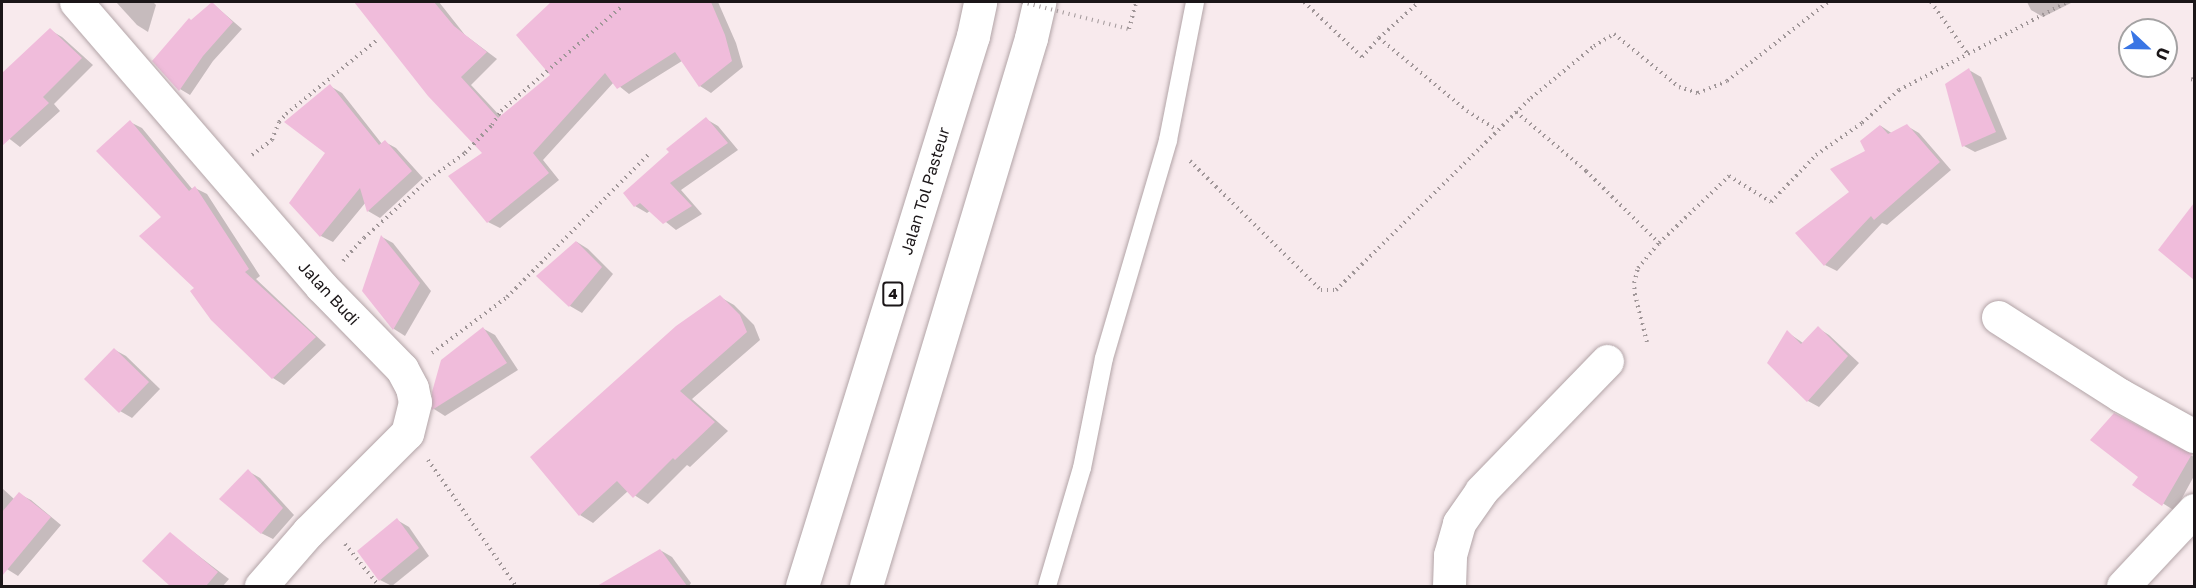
<!DOCTYPE html>
<html>
<head>
<meta charset="utf-8">
<style>
	body { margin:0 }
	#map { position:relative; width:2196px; height:588px; overflow:hidden; background:#f8eaed; font-family:"Golos Text",sans-serif }
	div>[style] { position:absolute }
	[style*='--x'] { left:calc(var(--x)*1px); top:calc(var(--y)*1px); width:calc(var(--w)*1px); rotate:calc(var(--a)*1deg) }
	.shadow>* { inset:0; background:#0003 }
	.building>* { inset:0; background:#f0bcdb }
	.path>* { height:4px; margin-top:-2px; transform-origin:0; background:repeating-linear-gradient(90deg,#a09698 0 1.5px,transparent 0 6px) }
	.roads { filter:drop-shadow(0 0 2px #b2a4a7) drop-shadow(0 0 2px #b2a4a7) }
	.lane>* { height:18px; margin:-9px; padding:0 9px; transform-origin:9px; border-radius:9px; background:#fff }
	.street>* { height:33px; margin:-16.5px; padding:0 16.5px; transform-origin:16.5px; border-radius:16.5px; background:#fff }
	.highway>* { height:33px; margin:-16.5px; padding:0 16.5px; transform-origin:16.5px; border-radius:16.5px; background:#fff }
	.path-bridge>* { height:4px; margin-top:-2px; transform-origin:0; background:repeating-linear-gradient(90deg,#a09698 0 1.5px,transparent 0 6px) }
	span { translate:-50% -50%; white-space:nowrap; text-align:center; line-height:1.15; -webkit-text-stroke:6px #fff; paint-order:stroke }
	.shield-label span { padding:2px 4px; background:#fff; border:2px solid; border-radius:4px; -webkit-text-stroke-width:0 }
	.shield-label { font-size:15px; color:#1b1618; font-weight:700 }
	.street-label { font-size:16px; color:#1b1618 }
	.frame { position:absolute; inset:0; border:3px solid #1b1618; pointer-events:none }
	.north { position:absolute; left:2118px; top:18px; width:60px; height:60px; box-sizing:border-box; background:#fff; border:2px solid #a4a2a3; border-radius:50%; rotate:112deg; font-size:16px; font-weight:700; line-height:24px; text-align:center; color:#1b1618 }
	.north::after { content:''; display:block; margin:auto; width:21px; height:27px; background:#3975e4; clip-path:polygon(50% 0,100% 100%,50% 72%,0 100%) }
</style>
</head>
<body>
<div id="map">
	<div class="shadow">
		<div style="clip-path:polygon(116px 2px,153px 2px,156px 5px,148px 32px,137px 25px)"></div>
		<div style="clip-path:polygon(357px 2px,439px 2px,465px 35px,497px 59px,471px 85px,501px 117px,552px 75px,518px 35px,553px 2px,718px 2px,736px 43px,743px 67px,711px 93px,700px 86px,682px 61px,629px 94px,614px 82px,543px 160px,559px 180px,500px 228px,488px 222px,485px 153px)"></div>
		<div style="clip-path:polygon(2027px 2px,2073px 2px,2043px 17px,2031px 10px)"></div>
		<div style="clip-path:polygon(212px 3px,242px 29px,213px 61px,190px 95px,180px 89px,154px 61px)"></div>
		<div style="clip-path:polygon(50px 30px,62px 37px,93px 65px,54px 104px,60px 111px,20px 147px,2px 133px,2px 111px,8px 104px,2px 98px,2px 75px)"></div>
		<div style="clip-path:polygon(1969px 70px,1981px 77px,2007px 139px,1975px 152px,1964px 146px)"></div>
		<div style="clip-path:polygon(330px 86px,342px 93px,382px 144px,385px 142px,396px 148px,423px 178px,380px 218px,368px 211px,366px 202px,333px 242px,321px 236px)"></div>
		<div style="clip-path:polygon(706px 119px,718px 126px,738px 150px,681px 190px,702px 214px,676px 230px,651px 210px,647px 213px,635px 206px,671px 153px)"></div>
		<div style="clip-path:polygon(130px 122px,142px 128px,193px 190px,195px 188px,207px 194px,260px 276px,256px 279px,326px 345px,284px 385px,273px 378px,196px 288px,163px 217px)"></div>
		<div style="clip-path:polygon(1881px 126px,1893px 134px,1907px 126px,1919px 133px,1951px 170px,1887px 225px,1882px 223px,1837px 271px,1825px 265px,1867px 152px)"></div>
		<div style="clip-path:polygon(2185px 218px,2194px 223px,2194px 276px,2186px 271px)"></div>
		<div style="clip-path:polygon(382px 237px,393px 243px,431px 291px,405px 336px,394px 329px,364px 290px)"></div>
		<div style="clip-path:polygon(577px 242px,588px 249px,613px 274px,582px 313px,570px 306px,539px 276px)"></div>
		<div style="clip-path:polygon(720px 297px,734px 305px,754px 325px,760px 340px,692px 399px,728px 431px,690px 467px,687px 465px,648px 504px,628px 491px,593px 523px,580px 515px)"></div>
		<div style="clip-path:polygon(1818px 328px,1829px 335px,1859px 363px,1819px 407px,1808px 401px,1787px 332px,1803px 343px)"></div>
		<div style="clip-path:polygon(484px 329px,495px 335px,518px 370px,445px 416px,434px 409px,434px 392px)"></div>
		<div style="clip-path:polygon(115px 350px,126px 356px,160px 389px,132px 418px,120px 411px)"></div>
		<div style="clip-path:polygon(2114px 415px,2194px 457px,2194px 476px,2175px 511px,2134px 485px,2140px 477px)"></div>
		<div style="clip-path:polygon(248px 471px,260px 478px,294px 515px,273px 539px,261px 533px)"></div>
		<div style="clip-path:polygon(2px 488px,14px 499px,19px 494px,31px 500px,61px 525px,18px 576px,2px 566px)"></div>
		<div style="clip-path:polygon(397px 520px,409px 527px,429px 556px,392px 586px,380px 580px,359px 551px)"></div>
		<div style="clip-path:polygon(170px 534px,229px 579px,223px 586px,172px 586px,144px 561px)"></div>
		<div style="clip-path:polygon(660px 550px,672px 557px,691px 583px,689px 586px,609px 586px)"></div>
	</div>
	<div class="building">
		<div style="clip-path:polygon(212px 2px,233px 22px,203px 56px,179px 91px,152px 61px,189px 18px,191px 20px)"></div>
		<div style="clip-path:polygon(354px 2px,434px 2px,454px 26px,487px 52px,461px 77px,498px 118px,550px 75px,516px 35px,551px 2px,711px 2px,725px 35px,732px 61px,699px 87px,675px 52px,617px 89px,605px 73px,533px 153px,549px 173px,487px 223px,448px 176px,482px 153px,428px 96px)"></div>
		<div style="clip-path:polygon(50px 28px,82px 58px,43px 97px,49px 103px,2px 146px,2px 73px)"></div>
		<div style="clip-path:polygon(1969px 68px,1996px 132px,1962px 147px,1945px 84px)"></div>
		<div style="clip-path:polygon(330px 84px,379px 145px,385px 140px,412px 171px,367px 212px,360px 188px,320px 237px,289px 203px,325px 153px,284px 122px)"></div>
		<div style="clip-path:polygon(706px 117px,728px 143px,670px 183px,692px 206px,663px 224px,640px 203px,634px 207px,623px 193px,669px 152px,666px 149px)"></div>
		<div style="clip-path:polygon(130px 120px,189px 191px,195px 186px,249px 269px,245px 272px,316px 337px,272px 379px,211px 320px,190px 291px,194px 288px,139px 236px,161px 217px,96px 151px)"></div>
		<div style="clip-path:polygon(1907px 124px,1940px 162px,1874px 220px,1871px 216px,1824px 266px,1795px 233px,1849px 192px,1830px 169px,1865px 151px,1860px 141px,1880px 125px,1888px 134px)"></div>
		<div style="clip-path:polygon(2194px 203px,2194px 280px,2158px 250px)"></div>
		<div style="clip-path:polygon(381px 235px,420px 283px,393px 330px,362px 291px)"></div>
		<div style="clip-path:polygon(576px 241px,602px 267px,569px 307px,536px 276px)"></div>
		<div style="clip-path:polygon(720px 295px,740px 315px,747px 332px,680px 391px,715px 422px,675px 460px,673px 458px,633px 498px,617px 481px,579px 516px,530px 457px,676px 326px)"></div>
		<div style="clip-path:polygon(1818px 326px,1848px 356px,1807px 402px,1767px 363px,1787px 330px,1801px 344px)"></div>
		<div style="clip-path:polygon(483px 327px,507px 363px,432px 410px,432px 392px,441px 360px)"></div>
		<div style="clip-path:polygon(114px 348px,149px 382px,119px 413px,84px 379px)"></div>
		<div style="clip-path:polygon(2114px 413px,2192px 454px,2162px 506px,2132px 485px,2138px 477px,2090px 440px)"></div>
		<div style="clip-path:polygon(248px 469px,283px 508px,261px 534px,219px 499px)"></div>
		<div style="clip-path:polygon(19px 492px,51px 517px,2px 576px,2px 512px)"></div>
		<div style="clip-path:polygon(397px 518px,419px 548px,379px 581px,357px 551px)"></div>
		<div style="clip-path:polygon(170px 532px,218px 572px,206px 586px,170px 586px,142px 561px)"></div>
		<div style="clip-path:polygon(660px 549px,687px 586px,597px 586px)"></div>
	</div>
	<div class="path">
		<div style="--x:1304;--y:2;--w:80;--a:43.5"></div>
		<div style="--x:1362;--y:57;--w:25;--a:-48"></div>
		<div style="--x:1379;--y:38;--w:114;--a:39.7"></div>
		<div style="--x:1467;--y:111;--w:36;--a:32"></div>
		<div style="--x:1931;--y:2;--w:62;--a:54.8"></div>
		<div style="--x:1129;--y:29;--w:28;--a:-75"></div>
		<div style="--x:1379;--y:38;--w:54;--a:-42"></div>
		<div style="--x:2191;--y:79;--w:3;--a:18"></div>
		<div style="--x:1516;--y:112;--w:92;--a:40.1"></div>
		<div style="--x:1586;--y:171;--w:103;--a:44.6"></div>
		<div style="--x:252;--y:155;--w:25;--a:-37"></div>
		<div style="--x:272;--y:140;--w:19;--a:-69"></div>
		<div style="--x:279;--y:122;--w:11;--a:-49"></div>
		<div style="--x:286;--y:114;--w:117;--a:-39.1"></div>
		<div style="--x:1190;--y:161;--w:184;--a:44.6"></div>
		<div style="--x:1321;--y:290;--w:15;--a:0"></div>
		<div style="--x:1336;--y:290;--w:274;--a:-44.6"></div>
		<div style="--x:1531;--y:98;--w:82;--a:-39.5"></div>
		<div style="--x:1594;--y:46;--w:23;--a:-31"></div>
		<div style="--x:1614;--y:34;--w:84;--a:39.2"></div>
		<div style="--x:1679;--y:87;--w:20;--a:18"></div>
		<div style="--x:1698;--y:93;--w:31;--a:-22"></div>
		<div style="--x:1727;--y:81;--w:128;--a:-38"></div>
		<div style="--x:343;--y:261;--w:31;--a:-48"></div>
		<div style="--x:364;--y:238;--w:88;--a:-42.2"></div>
		<div style="--x:429;--y:179;--w:44;--a:-35.8"></div>
		<div style="--x:465;--y:153;--w:39;--a:-46"></div>
		<div style="--x:492;--y:125;--w:17;--a:-57"></div>
		<div style="--x:501;--y:111;--w:159;--a:-40.9"></div>
		<div style="--x:1647;--y:342;--w:49;--a:-104.3"></div>
		<div style="--x:1635;--y:295;--w:12;--a:-95"></div>
		<div style="--x:1634;--y:283;--w:16;--a:-75"></div>
		<div style="--x:1638;--y:268;--w:33;--a:-50"></div>
		<div style="--x:1659;--y:243;--w:97;--a:-43.7"></div>
		<div style="--x:1729;--y:176;--w:49;--a:31.8"></div>
		<div style="--x:1771;--y:202;--w:65;--a:-46.2"></div>
		<div style="--x:1816;--y:155;--w:56;--a:-34.8"></div>
		<div style="--x:1862;--y:123;--w:50;--a:-41.7"></div>
		<div style="--x:1899;--y:90;--w:190;--a:-27.6"></div>
		<div style="--x:432;--y:353;--w:94;--a:-36.7"></div>
		<div style="--x:507;--y:297;--w:203;--a:-45.2"></div>
		<div style="--x:428;--y:460;--w:154;--a:55.1"></div>
		<div style="--x:345;--y:544;--w:54;--a:51"></div>
	</div>
	<div class="roads">
		<div class="lane">
			<div style="--x:1047;--y:586;--w:123;--a:-73.5"></div>
			<div style="--x:1082;--y:468;--w:112;--a:-78.7"></div>
			<div style="--x:1104;--y:358;--w:227;--a:-73.6"></div>
			<div style="--x:1168;--y:140;--w:141;--a:-78.9"></div>
		</div>
		<div class="street">
			<div style="--x:76;--y:2;--w:375;--a:49.2"></div>
			<div style="--x:321;--y:286;--w:116;--a:45.7"></div>
			<div style="--x:402;--y:369;--w:21;--a:62"></div>
			<div style="--x:412;--y:388;--w:14;--a:78"></div>
			<div style="--x:415;--y:402;--w:32;--a:104"></div>
			<div style="--x:407;--y:433;--w:140;--a:135"></div>
			<div style="--x:308;--y:532;--w:72;--a:131"></div>
			<div style="--x:1998;--y:317;--w:145;--a:32.6"></div>
			<div style="--x:2120;--y:395;--w:85;--a:29"></div>
			<div style="--x:1449;--y:586;--w:31;--a:-88"></div>
			<div style="--x:1450;--y:555;--w:33;--a:-74"></div>
			<div style="--x:1459;--y:523;--w:39;--a:-55"></div>
			<div style="--x:1481;--y:491;--w:181;--a:-45.9"></div>
			<div style="--x:2123;--y:586;--w:104;--a:-46.9"></div>
		</div>
		<div class="highway">
			<div style="--x:802;--y:586;--w:576;--a:-72.73"></div>
			<div style="--x:973;--y:36;--w:35;--a:-78"></div>
			<div style="--x:866;--y:586;--w:572;--a:-73.24"></div>
			<div style="--x:1031;--y:38;--w:37;--a:-77"></div>
		</div>
	</div>
	<div class="path-bridge">
		<div style="--x:1022;--y:2;--w:110;--a:14.2"></div>
	</div>
	<div class="shield-label">
		<span style="left:893px;top:294px">4</span>
	</div>
	<div class="street-label">
		<span style="left:925px;top:191px;rotate:-73deg">Jalan Tol Pasteur</span>
		<span style="left:329px;top:293px;rotate:47deg">Jalan Budi</span>
	</div>
	<div class="frame"></div>
	<div class="north">U</div>
</div>
</body>
</html>
